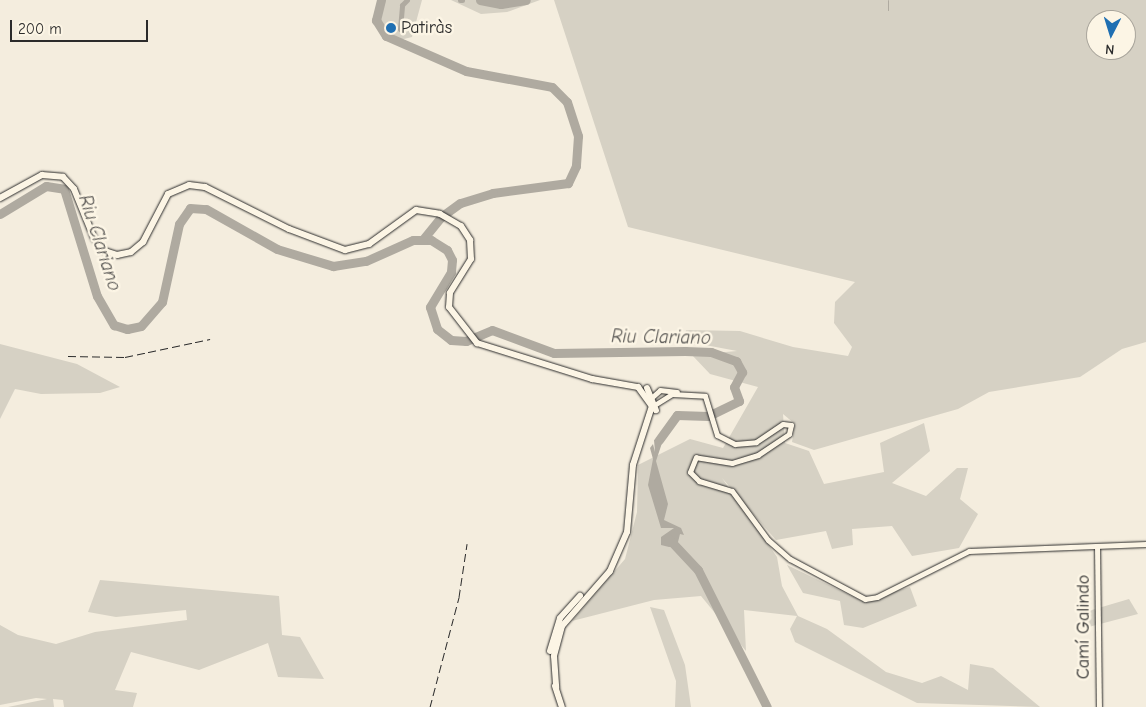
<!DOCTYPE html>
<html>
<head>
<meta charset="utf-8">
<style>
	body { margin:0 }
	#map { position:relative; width:1146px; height:707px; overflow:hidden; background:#f4edde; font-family:"Comic Neue",sans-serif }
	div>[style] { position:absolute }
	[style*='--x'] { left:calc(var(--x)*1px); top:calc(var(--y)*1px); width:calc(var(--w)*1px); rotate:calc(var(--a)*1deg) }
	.green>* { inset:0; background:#d6d1c4 }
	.water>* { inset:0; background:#afaaa0 }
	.stream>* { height:1px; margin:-0.5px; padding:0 0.5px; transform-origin:0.5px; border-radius:0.5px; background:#afaaa0 }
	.canal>* { height:5px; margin:-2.5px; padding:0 2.5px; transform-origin:2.5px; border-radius:2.5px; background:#afaaa0 }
	.river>* { height:9px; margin:-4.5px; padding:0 4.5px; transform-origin:4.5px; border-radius:4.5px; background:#afaaa0 }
	.roads { filter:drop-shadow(0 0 1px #2b2b2b) drop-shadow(0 0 1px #2b2b2b) }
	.minor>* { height:5px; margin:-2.5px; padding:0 2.5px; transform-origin:2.5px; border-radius:2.5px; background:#fcf5e5 }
	.major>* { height:6px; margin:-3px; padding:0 3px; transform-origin:3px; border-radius:3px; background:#fcf5e5 }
	.rail>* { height:1px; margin-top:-0.5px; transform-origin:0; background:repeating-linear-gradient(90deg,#2b2b2b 0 8px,transparent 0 12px) }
	.dots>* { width:14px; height:14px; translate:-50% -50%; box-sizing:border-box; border:2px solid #fcf5e5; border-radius:50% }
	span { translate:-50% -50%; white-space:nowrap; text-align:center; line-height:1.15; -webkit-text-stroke:5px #fcf5e5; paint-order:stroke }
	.poi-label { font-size:18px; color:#2b2b2b }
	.left { translate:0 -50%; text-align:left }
	.street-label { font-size:18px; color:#2b2b2b }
	.water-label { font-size:19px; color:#595754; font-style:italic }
	.north { position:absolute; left:1086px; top:10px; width:50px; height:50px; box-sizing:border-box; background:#fcf5e5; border:1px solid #a8a49b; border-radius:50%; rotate:185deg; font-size:14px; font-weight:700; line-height:20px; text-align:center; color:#2b2b2b }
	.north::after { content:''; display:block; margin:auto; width:18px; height:22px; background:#1f6fb2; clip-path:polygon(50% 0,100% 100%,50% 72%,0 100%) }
	.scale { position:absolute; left:10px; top:20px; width:138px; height:22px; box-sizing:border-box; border:2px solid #2b2b2b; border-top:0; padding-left:6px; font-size:15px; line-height:18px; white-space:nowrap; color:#2b2b2b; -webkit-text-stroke:4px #fcf5e5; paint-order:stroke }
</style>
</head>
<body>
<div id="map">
	<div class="green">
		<div style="clip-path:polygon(379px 0,422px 0,412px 37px,392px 42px,374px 24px)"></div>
		<div style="clip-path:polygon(451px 0,540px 0,507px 12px,481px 14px)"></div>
		<div style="clip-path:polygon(evenodd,554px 0,1146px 0,1146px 342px,1122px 349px,1080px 377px,989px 392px,958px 409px,814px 450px,792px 442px,795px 424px,783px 414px,785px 443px,809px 451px,824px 484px,884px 472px,880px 443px,924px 423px,930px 451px,892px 483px,926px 496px,957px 468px,968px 468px,960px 499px,978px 514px,959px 548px,912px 556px,892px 526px,852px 529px,853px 545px,832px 549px,826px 531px,776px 540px,722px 478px,777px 557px,782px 586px,798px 616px,827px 629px,886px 672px,922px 683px,941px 676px,968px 690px,970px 664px,993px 668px,1040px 707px,917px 703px,795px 642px,790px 629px,797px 616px,744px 610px,746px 651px,701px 596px,654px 600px,572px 621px,625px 559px,637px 512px,638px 465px,690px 439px,723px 448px,758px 387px,710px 374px,692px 355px,737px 351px,684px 341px,686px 330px,740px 331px,793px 347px,848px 356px,852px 347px,834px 323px,835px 302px,855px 282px,628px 227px,554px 0,1096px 20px,1126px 20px,1126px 50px,1096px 50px,1096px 20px)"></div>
		<div style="clip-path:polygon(0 344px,77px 364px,120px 387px,100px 393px,41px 394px,15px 389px,0 419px)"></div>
		<div style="clip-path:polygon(787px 565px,862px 601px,910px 587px,917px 606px,863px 628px,844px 625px,840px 601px,803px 593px)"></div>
		<div style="clip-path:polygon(100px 580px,279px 596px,282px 635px,300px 637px,324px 679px,278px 677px,268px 643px,199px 670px,131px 652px,115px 690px,137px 693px,133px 707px,64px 707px,63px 700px,53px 699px,54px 707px,8px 707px,47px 699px,36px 698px,0 705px,0 625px,18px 635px,56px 644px,95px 632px,187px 620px,186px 610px,116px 617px,88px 612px)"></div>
		<div style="clip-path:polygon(1129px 599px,1138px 614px,1081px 629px,1075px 626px,1085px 612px)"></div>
		<div style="clip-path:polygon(650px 607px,664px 610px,685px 665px,691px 707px,675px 707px,676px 681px)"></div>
	</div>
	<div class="water">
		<div style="clip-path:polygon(666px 431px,656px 461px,668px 504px,664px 520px,681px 528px,684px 535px,680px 534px,677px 546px,669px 547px,661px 545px,661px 537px,674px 528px,661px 528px,648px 485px,653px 459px,650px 448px,653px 444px,655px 452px,654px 440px)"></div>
	</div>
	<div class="stream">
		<div style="--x:888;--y:0;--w:10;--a:90"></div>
	</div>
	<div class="canal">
		<div style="--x:460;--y:0;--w:2;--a:0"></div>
		<div style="--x:400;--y:29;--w:24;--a:-85"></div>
		<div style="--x:402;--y:5;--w:7;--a:-45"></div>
	</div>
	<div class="river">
		<div style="--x:381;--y:0;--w:21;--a:104"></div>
		<div style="--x:376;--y:20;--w:19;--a:58"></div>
		<div style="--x:386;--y:36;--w:87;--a:23.6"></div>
		<div style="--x:466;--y:71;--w:87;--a:10.5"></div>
		<div style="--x:552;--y:87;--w:21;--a:45"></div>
		<div style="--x:567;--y:102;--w:36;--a:72"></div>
		<div style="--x:578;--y:136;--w:30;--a:94"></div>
		<div style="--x:576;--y:166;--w:19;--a:115"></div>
		<div style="--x:568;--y:183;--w:76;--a:172.4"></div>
		<div style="--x:493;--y:193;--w:34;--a:163"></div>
		<div style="--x:460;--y:203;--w:24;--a:144"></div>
		<div style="--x:441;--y:217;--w:28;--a:129"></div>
		<div style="--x:480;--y:0;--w:21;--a:11"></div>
		<div style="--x:501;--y:4;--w:25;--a:-9"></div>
		<div style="--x:0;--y:214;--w:54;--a:-31.3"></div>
		<div style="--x:46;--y:186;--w:18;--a:9"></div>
		<div style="--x:64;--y:189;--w:112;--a:72.9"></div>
		<div style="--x:97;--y:296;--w:34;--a:60"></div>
		<div style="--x:114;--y:325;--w:14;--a:17"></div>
		<div style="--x:127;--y:329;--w:14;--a:-12"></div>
		<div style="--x:141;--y:326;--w:32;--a:-49"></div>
		<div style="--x:162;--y:302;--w:80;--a:-77.7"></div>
		<div style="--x:179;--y:224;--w:19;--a:-55"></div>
		<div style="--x:190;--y:208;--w:16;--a:4"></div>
		<div style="--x:206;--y:209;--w:81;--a:29.4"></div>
		<div style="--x:277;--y:249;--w:59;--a:16.9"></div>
		<div style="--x:333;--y:266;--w:33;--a:-9"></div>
		<div style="--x:366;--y:261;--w:51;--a:-24.1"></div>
		<div style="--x:413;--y:240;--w:18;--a:0"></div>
		<div style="--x:431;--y:240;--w:19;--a:32"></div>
		<div style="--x:447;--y:250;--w:11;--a:63"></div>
		<div style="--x:452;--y:260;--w:12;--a:95"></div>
		<div style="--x:451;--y:272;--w:41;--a:121"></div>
		<div style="--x:430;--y:307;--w:23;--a:72"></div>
		<div style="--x:437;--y:329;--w:18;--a:38"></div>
		<div style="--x:451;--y:340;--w:15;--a:4"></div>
		<div style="--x:466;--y:341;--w:28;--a:-23"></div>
		<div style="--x:492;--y:330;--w:66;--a:20.4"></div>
		<div style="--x:554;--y:353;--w:131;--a:-0.9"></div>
		<div style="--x:685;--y:351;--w:26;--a:2"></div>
		<div style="--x:711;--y:352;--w:27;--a:20"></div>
		<div style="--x:736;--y:361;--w:13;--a:61"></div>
		<div style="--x:742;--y:372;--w:17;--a:118"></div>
		<div style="--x:734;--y:387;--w:15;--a:70"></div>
		<div style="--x:739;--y:401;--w:34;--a:154"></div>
		<div style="--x:708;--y:416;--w:31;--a:-178"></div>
		<div style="--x:677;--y:415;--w:31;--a:126"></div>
		<div style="--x:668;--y:538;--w:44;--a:46.8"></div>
		<div style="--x:698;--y:570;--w:153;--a:63.3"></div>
	</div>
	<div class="roads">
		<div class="minor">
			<div style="--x:650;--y:399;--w:13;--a:-42"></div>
			<div style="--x:660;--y:390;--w:17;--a:7"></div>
			<div style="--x:656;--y:404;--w:19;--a:-32"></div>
			<div style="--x:672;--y:394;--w:33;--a:3"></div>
			<div style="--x:705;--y:396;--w:41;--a:72.9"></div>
			<div style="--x:717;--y:435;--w:20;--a:27"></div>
			<div style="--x:735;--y:444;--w:21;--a:-5"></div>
			<div style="--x:756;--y:442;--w:32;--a:-34"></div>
			<div style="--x:783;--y:424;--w:8;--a:7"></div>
			<div style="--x:791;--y:425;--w:9;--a:103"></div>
			<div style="--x:789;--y:434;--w:37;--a:146"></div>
			<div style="--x:758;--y:455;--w:27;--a:163"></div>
			<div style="--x:732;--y:463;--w:36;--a:-171"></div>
			<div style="--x:696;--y:457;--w:16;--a:112"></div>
			<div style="--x:690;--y:472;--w:13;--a:45"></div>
			<div style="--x:699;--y:481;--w:34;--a:17"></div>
			<div style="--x:732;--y:491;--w:61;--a:53.7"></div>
			<div style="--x:768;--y:540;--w:29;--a:41"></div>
			<div style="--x:790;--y:559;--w:85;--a:28.1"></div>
			<div style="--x:865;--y:599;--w:12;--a:-9"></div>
			<div style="--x:877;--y:597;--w:103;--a:-26.6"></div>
			<div style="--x:969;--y:551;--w:177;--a:-2.3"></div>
			<div style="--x:1097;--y:546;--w:161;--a:89.3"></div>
		</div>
		<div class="major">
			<div style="--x:0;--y:198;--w:48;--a:-28.7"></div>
			<div style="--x:42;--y:175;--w:21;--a:5"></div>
			<div style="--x:63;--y:177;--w:16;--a:47"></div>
			<div style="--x:74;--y:189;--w:53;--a:67.8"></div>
			<div style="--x:94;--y:238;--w:17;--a:50"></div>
			<div style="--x:105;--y:251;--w:13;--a:18"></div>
			<div style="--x:117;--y:255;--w:14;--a:-12"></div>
			<div style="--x:131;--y:252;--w:16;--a:-40"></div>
			<div style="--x:143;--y:242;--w:54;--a:-62.5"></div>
			<div style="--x:168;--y:194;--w:23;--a:-23"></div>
			<div style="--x:189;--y:185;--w:16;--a:7"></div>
			<div style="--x:205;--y:187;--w:94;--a:26.6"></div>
			<div style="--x:289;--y:229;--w:60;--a:20.6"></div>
			<div style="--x:345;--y:250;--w:25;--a:-14"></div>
			<div style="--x:369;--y:244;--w:58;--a:-35.9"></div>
			<div style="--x:416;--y:210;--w:24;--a:9"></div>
			<div style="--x:440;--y:214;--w:24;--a:30"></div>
			<div style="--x:461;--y:226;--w:17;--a:57"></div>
			<div style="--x:470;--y:240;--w:19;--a:87"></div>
			<div style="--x:471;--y:259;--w:40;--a:122"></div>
			<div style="--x:450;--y:293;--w:14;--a:94"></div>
			<div style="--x:449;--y:307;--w:46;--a:52.1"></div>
			<div style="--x:477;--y:343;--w:121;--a:17.4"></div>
			<div style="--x:592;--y:379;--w:47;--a:9.9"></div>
			<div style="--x:638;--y:387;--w:24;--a:54"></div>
			<div style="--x:652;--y:406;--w:62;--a:107.9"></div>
			<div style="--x:633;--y:465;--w:67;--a:95.1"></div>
			<div style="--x:627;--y:532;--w:43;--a:113.6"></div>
			<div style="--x:610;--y:571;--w:73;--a:131.1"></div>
			<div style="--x:562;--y:626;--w:31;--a:105"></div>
			<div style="--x:554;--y:656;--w:32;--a:86"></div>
			<div style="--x:647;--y:388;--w:24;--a:68"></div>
			<div style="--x:550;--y:651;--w:34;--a:-73"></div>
			<div style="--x:560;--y:618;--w:30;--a:-48"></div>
			<div style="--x:555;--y:686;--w:22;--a:72"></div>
		</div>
	</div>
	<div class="rail">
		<div style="--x:68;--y:356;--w:57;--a:1"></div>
		<div style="--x:125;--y:357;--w:87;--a:-12"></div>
		<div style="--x:430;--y:707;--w:114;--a:-75.2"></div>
		<div style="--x:459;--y:597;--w:54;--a:-81.4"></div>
	</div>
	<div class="dots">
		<div style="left:391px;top:28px;background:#1f6fb2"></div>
	</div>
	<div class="poi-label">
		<span class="left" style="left:401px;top:28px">Patiràs</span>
	</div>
	<div class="street-label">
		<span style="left:1084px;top:627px;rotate:-90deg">Camí Galindo</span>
	</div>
	<div class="water-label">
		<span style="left:99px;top:243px;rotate:72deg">Riu Clariano</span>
		<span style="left:661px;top:338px;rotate:1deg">Riu Clariano</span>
	</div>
	<div class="north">N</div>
	<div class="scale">200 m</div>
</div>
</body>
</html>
